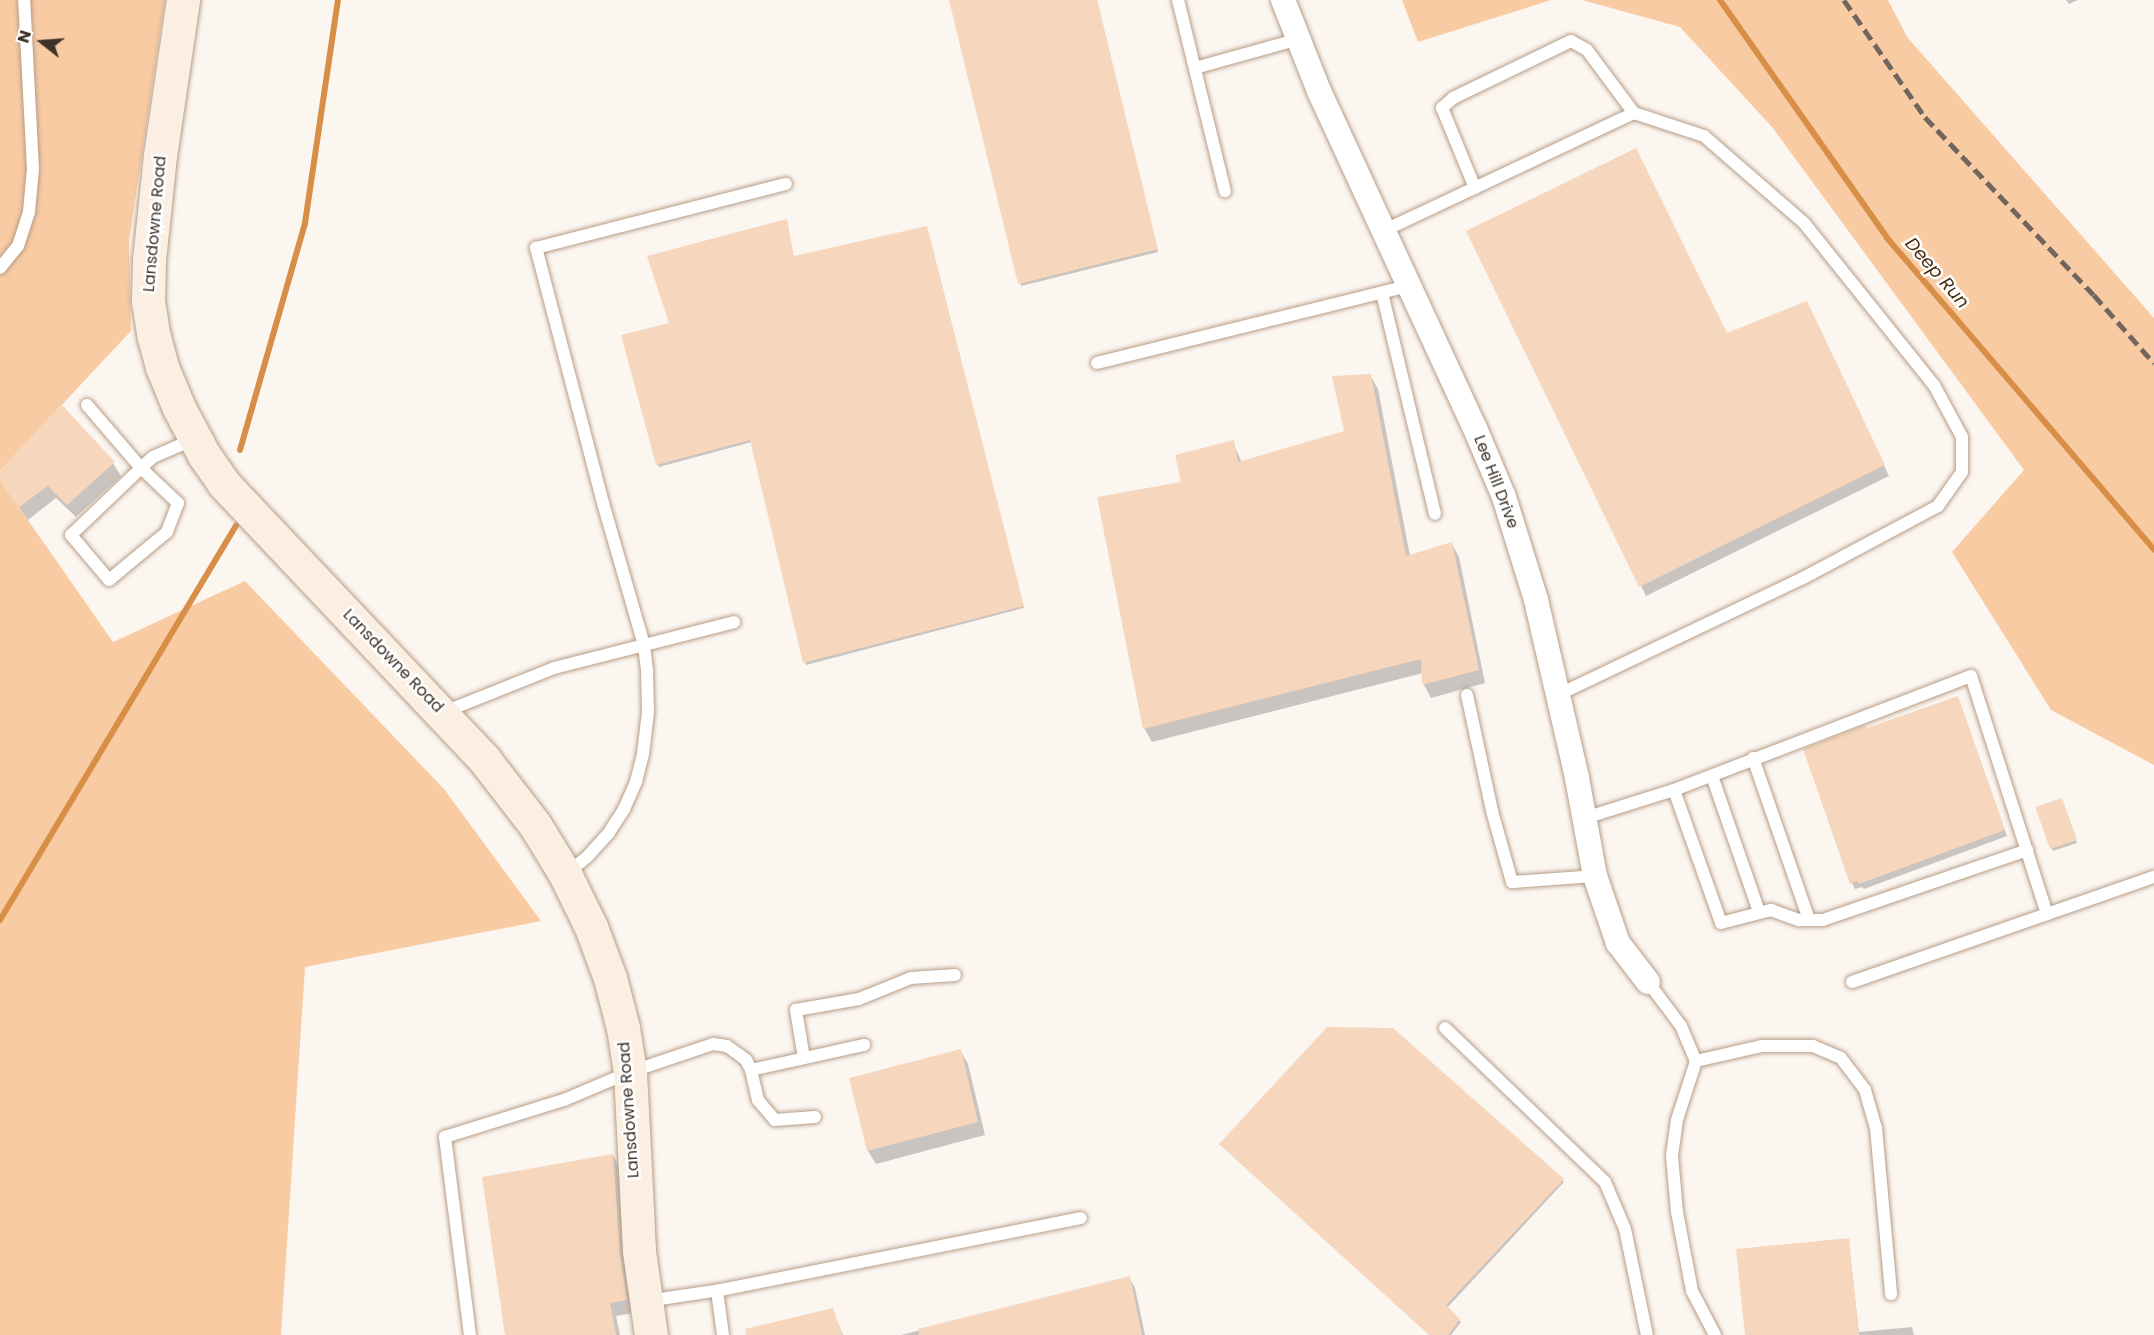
<!DOCTYPE html>
<html>
<head>
<meta charset="utf-8">
<style>
	body { margin:0 }
	#map { position:relative; width:2154px; height:1335px; overflow:hidden; background:#fcf6f1; font-family:Poppins,sans-serif }
	div>[style] { position:absolute }
	[style*='--x'] { left:calc(var(--x)*1px); top:calc(var(--y)*1px); width:calc(var(--w)*1px); rotate:calc(var(--a)*1deg) }
	.green>* { inset:0; background:#f9cba3 }
	.shadow>* { inset:0; background:#0003 }
	.stream>* { height:6px; margin:-3px; padding:0 3px; transform-origin:3px; border-radius:3px; background:#d78f48 }
	.building>* { inset:0; background:#f6d7bd }
	.roads { filter:drop-shadow(0 0 2px #b79d86) drop-shadow(0 0 2px #b79d86) }
	.lane>* { height:12px; margin:-6px; padding:0 6px; transform-origin:6px; border-radius:6px; background:#fff }
	.street>* { height:24px; margin:-12px; padding:0 12px; transform-origin:12px; border-radius:12px; background:#fff }
	.secondary>* { height:33px; margin:-16.5px; padding:0 16.5px; transform-origin:16.5px; border-radius:16.5px; background:#fbefe4 }
	.rail>* { height:4.5px; margin-top:-2.25px; transform-origin:0; background:repeating-linear-gradient(90deg,#70665e 0 12px,transparent 0 18px) }
	span { translate:-50% -50%; white-space:nowrap; text-align:center; line-height:1.15; -webkit-text-stroke:5px #fff; paint-order:stroke }
	.street-label { font-size:16px; color:#3d3228 }
	.water-label { font-size:18px; color:#4b2d0f; font-style:italic }
	.north { position:absolute; left:12px; top:12px; width:60px; height:60px; -webkit-text-stroke:4px #fff; paint-order:stroke; rotate:287deg; font-size:16px; font-weight:700; line-height:24px; text-align:center; color:#3d3228 }
	.north::after { content:''; display:block; margin:auto; width:21px; height:27px; background:#3d3228; clip-path:polygon(50% 0,100% 100%,50% 72%,0 100%) }
</style>
</head>
<body>
<div id="map">
	<div class="green">
		<div style="clip-path:polygon(0 0,165px 0,129px 241px,131px 331px,0 471px)"></div>
		<div style="clip-path:polygon(1402px 0,1551px 0,1418px 42px)"></div>
		<div style="clip-path:polygon(1582px 0,1888px 0,1907px 37px,2154px 318px,2154px 765px,2051px 710px,1952px 552px,2024px 470px,1772px 127px,1680px 27px)"></div>
		<div style="clip-path:polygon(0 480px,113px 642px,245px 581px,444px 789px,541px 921px,305px 967px,281px 1335px,0 1335px)"></div>
	</div>
	<div class="shadow">
		<div style="clip-path:polygon(951px 0,1097px 0,1158px 252px,1021px 286px)"></div>
		<div style="clip-path:polygon(2066px 0,2078px 0,2069px 4px)"></div>
		<div style="clip-path:polygon(928px 231px,1024px 608px,806px 665px,752px 442px,659px 467px,657px 464px,670px 325px,794px 258px)"></div>
		<div style="clip-path:polygon(1468px 232px,1727px 334px,1811px 312px,1889px 476px,1646px 596px)"></div>
		<div style="clip-path:polygon(1370px 375px,1378px 389px,1410px 556px,1452px 544px,1459px 557px,1485px 683px,1431px 698px,1424px 685px,1423px 673px,1152px 742px,1144px 728px,1183px 483px,1233px 442px,1242px 463px,1346px 432px)"></div>
		<div style="clip-path:polygon(113px 463px,121px 476px,76px 517px,56px 498px,28px 520px,0 479px,0 473px)"></div>
		<div style="clip-path:polygon(1958px 698px,2007px 836px,1864px 889px,1862px 887px,1855px 889px,1852px 883px,1866px 730px)"></div>
		<div style="clip-path:polygon(2063px 802px,2077px 843px,2053px 851px,2037px 808px)"></div>
		<div style="clip-path:polygon(1392px 1030px,1564px 1182px,1447px 1308px,1461px 1322px,1451px 1335px,1429px 1335px)"></div>
		<div style="clip-path:polygon(960px 1050px,968px 1064px,985px 1135px,876px 1164px,868px 1151px,851px 1079px)"></div>
		<div style="clip-path:polygon(613px 1155px,620px 1168px,634px 1313px,616px 1316px,620px 1335px,507px 1335px)"></div>
		<div style="clip-path:polygon(1848px 1239px,1859px 1332px,1912px 1327px,1914px 1335px,1747px 1335px)"></div>
		<div style="clip-path:polygon(1129px 1278px,1135px 1288px,1145px 1335px,901px 1335px)"></div>
		<div style="clip-path:polygon(832px 1309px,843px 1335px,769px 1335px)"></div>
	</div>
	<div class="stream">
		<div style="--x:1720;--y:0;--w:291;--a:54.9"></div>
		<div style="--x:1887;--y:238;--w:410;--a:49.4"></div>
		<div style="--x:240;--y:450;--w:236;--a:-74"></div>
		<div style="--x:305;--y:223;--w:225;--a:-81.6"></div>
		<div style="--x:0;--y:920;--w:460;--a:-59.1"></div>
	</div>
	<div class="building">
		<div style="clip-path:polygon(949px 0,1097px 0,1158px 249px,1018px 284px)"></div>
		<div style="clip-path:polygon(1636px 148px,1727px 333px,1807px 301px,1885px 465px,1639px 587px,1466px 231px)"></div>
		<div style="clip-path:polygon(787px 219px,794px 256px,927px 226px,1024px 606px,803px 663px,750px 440px,656px 465px,621px 335px,669px 323px,647px 256px)"></div>
		<div style="clip-path:polygon(1371px 374px,1406px 556px,1452px 542px,1479px 670px,1422px 685px,1421px 659px,1143px 729px,1097px 497px,1181px 482px,1175px 455px,1234px 440px,1238px 462px,1344px 431px,1332px 376px)"></div>
		<div style="clip-path:polygon(62px 405px,115px 462px,67px 505px,48px 486px,19px 507px,0 480px,0 471px)"></div>
		<div style="clip-path:polygon(1958px 696px,2005px 830px,1859px 884px,1857px 881px,1850px 884px,1803px 749px,1865px 725px,1867px 728px)"></div>
		<div style="clip-path:polygon(2062px 798px,2077px 840px,2050px 849px,2035px 807px)"></div>
		<div style="clip-path:polygon(1327px 1027px,1393px 1028px,1564px 1179px,1446px 1305px,1460px 1319px,1448px 1335px,1429px 1335px,1219px 1144px)"></div>
		<div style="clip-path:polygon(961px 1049px,978px 1122px,867px 1151px,849px 1078px)"></div>
		<div style="clip-path:polygon(613px 1154px,620px 1252px,627px 1300px,610px 1303px,616px 1335px,505px 1335px,482px 1177px)"></div>
		<div style="clip-path:polygon(1849px 1238px,1859px 1335px,1745px 1335px,1736px 1249px)"></div>
		<div style="clip-path:polygon(1130px 1276px,1142px 1335px,919px 1335px,918px 1329px)"></div>
		<div style="clip-path:polygon(833px 1308px,842px 1335px,746px 1335px,745px 1329px)"></div>
	</div>
	<div class="roads">
		<div class="lane">
			<div style="--x:1178;--y:0;--w:197;--a:76.2"></div>
			<div style="--x:1195;--y:68;--w:108;--a:-15.6"></div>
			<div style="--x:1475;--y:188;--w:87;--a:-112.4"></div>
			<div style="--x:1442;--y:108;--w:15;--a:-42"></div>
			<div style="--x:1453;--y:98;--w:131;--a:-25.8"></div>
			<div style="--x:1571;--y:41;--w:18;--a:29"></div>
			<div style="--x:1587;--y:50;--w:79;--a:53.3"></div>
			<div style="--x:1383;--y:231;--w:277;--a:-25.2"></div>
			<div style="--x:1634;--y:113;--w:74;--a:18.2"></div>
			<div style="--x:1704;--y:136;--w:133;--a:41"></div>
			<div style="--x:1804;--y:223;--w:208;--a:51.3"></div>
			<div style="--x:1934;--y:385;--w:59;--a:61.7"></div>
			<div style="--x:1962;--y:437;--w:35;--a:90"></div>
			<div style="--x:1962;--y:472;--w:42;--a:125.2"></div>
			<div style="--x:1938;--y:506;--w:153;--a:151.9"></div>
			<div style="--x:1803;--y:578;--w:272;--a:154.5"></div>
			<div style="--x:0;--y:268;--w:28;--a:-51"></div>
			<div style="--x:18;--y:246;--w:36;--a:-72"></div>
			<div style="--x:29;--y:212;--w:43;--a:-84.7"></div>
			<div style="--x:33;--y:169;--w:169;--a:-93"></div>
			<div style="--x:1382;--y:293;--w:227;--a:76.5"></div>
			<div style="--x:1097;--y:363;--w:321;--a:-13.9"></div>
			<div style="--x:87;--y:405;--w:83;--a:49.4"></div>
			<div style="--x:141;--y:468;--w:51;--a:43.4"></div>
			<div style="--x:178;--y:503;--w:31;--a:111"></div>
			<div style="--x:167;--y:532;--w:75;--a:140.4"></div>
			<div style="--x:109;--y:580;--w:59;--a:-130.2"></div>
			<div style="--x:71;--y:535;--w:97;--a:-43.7"></div>
			<div style="--x:141;--y:468;--w:16;--a:-43"></div>
			<div style="--x:153;--y:457;--w:45;--a:-23.7"></div>
			<div style="--x:1467;--y:695;--w:119;--a:77.8"></div>
			<div style="--x:1492;--y:811;--w:74;--a:74.3"></div>
			<div style="--x:1512;--y:882;--w:83;--a:-4.1"></div>
			<div style="--x:444;--y:712;--w:118;--a:-21.8"></div>
			<div style="--x:554;--y:668;--w:186;--a:-14.3"></div>
			<div style="--x:1753;--y:758;--w:171;--a:70.9"></div>
			<div style="--x:1712;--y:776;--w:144;--a:70.9"></div>
			<div style="--x:1674;--y:790;--w:141;--a:70.5"></div>
			<div style="--x:1721;--y:923;--w:52;--a:-14.6"></div>
			<div style="--x:1771;--y:910;--w:30;--a:20"></div>
			<div style="--x:1799;--y:920;--w:24;--a:0"></div>
			<div style="--x:1823;--y:920;--w:216;--a:-18.9"></div>
			<div style="--x:1585;--y:818;--w:93;--a:-17.5"></div>
			<div style="--x:1674;--y:790;--w:318;--a:-21"></div>
			<div style="--x:1971;--y:676;--w:250;--a:72.3"></div>
			<div style="--x:566;--y:874;--w:28;--a:-39"></div>
			<div style="--x:588;--y:856;--w:30;--a:-48"></div>
			<div style="--x:608;--y:834;--w:30;--a:-57"></div>
			<div style="--x:624;--y:809;--w:30;--a:-66"></div>
			<div style="--x:636;--y:782;--w:29;--a:-76"></div>
			<div style="--x:643;--y:754;--w:42;--a:-83.2"></div>
			<div style="--x:648;--y:712;--w:42;--a:-91.4"></div>
			<div style="--x:647;--y:670;--w:25;--a:-97"></div>
			<div style="--x:644;--y:645;--w:148;--a:-106.1"></div>
			<div style="--x:603;--y:503;--w:264;--a:-104.7"></div>
			<div style="--x:536;--y:248;--w:258;--a:-14.4"></div>
			<div style="--x:1648;--y:982;--w:55;--a:53.1"></div>
			<div style="--x:1681;--y:1026;--w:38;--a:67"></div>
			<div style="--x:1696;--y:1061;--w:68;--a:-12.8"></div>
			<div style="--x:1762;--y:1046;--w:51;--a:0"></div>
			<div style="--x:1813;--y:1046;--w:30;--a:23"></div>
			<div style="--x:1841;--y:1058;--w:40;--a:53"></div>
			<div style="--x:1865;--y:1090;--w:40;--a:74"></div>
			<div style="--x:1876;--y:1128;--w:167;--a:84.8"></div>
			<div style="--x:1852;--y:982;--w:320;--a:-19.2"></div>
			<div style="--x:1445;--y:1028;--w:222;--a:43.9"></div>
			<div style="--x:1605;--y:1182;--w:51;--a:66.9"></div>
			<div style="--x:1625;--y:1229;--w:108;--a:78.3"></div>
			<div style="--x:804;--y:1058;--w:49;--a:-99.5"></div>
			<div style="--x:796;--y:1010;--w:64;--a:-9.9"></div>
			<div style="--x:859;--y:999;--w:56;--a:-22"></div>
			<div style="--x:911;--y:978;--w:44;--a:-3.9"></div>
			<div style="--x:1696;--y:1061;--w:62;--a:107.9"></div>
			<div style="--x:1677;--y:1120;--w:36;--a:98"></div>
			<div style="--x:1672;--y:1156;--w:56;--a:84.9"></div>
			<div style="--x:1677;--y:1212;--w:80;--a:79.2"></div>
			<div style="--x:1692;--y:1291;--w:50;--a:62.4"></div>
			<div style="--x:751;--y:1070;--w:116;--a:-12.5"></div>
			<div style="--x:717;--y:1291;--w:44;--a:82.2"></div>
			<div style="--x:647;--y:1301;--w:75;--a:-8.5"></div>
			<div style="--x:721;--y:1290;--w:367;--a:-11.3"></div>
			<div style="--x:470;--y:1335;--w:200;--a:-97.2"></div>
			<div style="--x:445;--y:1137;--w:125;--a:-17.3"></div>
			<div style="--x:564;--y:1100;--w:72;--a:-23"></div>
			<div style="--x:630;--y:1072;--w:88;--a:-18.6"></div>
			<div style="--x:713;--y:1044;--w:14;--a:8"></div>
			<div style="--x:727;--y:1046;--w:24;--a:36"></div>
			<div style="--x:746;--y:1060;--w:11;--a:63"></div>
			<div style="--x:751;--y:1070;--w:31;--a:77"></div>
			<div style="--x:758;--y:1100;--w:26;--a:50"></div>
			<div style="--x:775;--y:1120;--w:40;--a:-4.3"></div>
		</div>
		<div class="street">
			<div style="--x:1283;--y:0;--w:98;--a:68.4"></div>
			<div style="--x:1319;--y:91;--w:369;--a:65.2"></div>
			<div style="--x:1474;--y:426;--w:77;--a:67.1"></div>
			<div style="--x:1504;--y:497;--w:108;--a:72.7"></div>
			<div style="--x:1536;--y:600;--w:183;--a:77"></div>
			<div style="--x:1577;--y:778;--w:100;--a:79.6"></div>
			<div style="--x:1595;--y:876;--w:71;--a:71.1"></div>
			<div style="--x:1618;--y:943;--w:49;--a:52.4"></div>
		</div>
		<div class="secondary">
			<div style="--x:183;--y:0;--w:157;--a:98.4"></div>
			<div style="--x:160;--y:155;--w:105;--a:96"></div>
			<div style="--x:149;--y:259;--w:42;--a:91.4"></div>
			<div style="--x:148;--y:301;--w:36;--a:81"></div>
			<div style="--x:154;--y:337;--w:31;--a:75"></div>
			<div style="--x:162;--y:367;--w:44;--a:67.5"></div>
			<div style="--x:179;--y:408;--w:53;--a:62"></div>
			<div style="--x:204;--y:455;--w:35;--a:55"></div>
			<div style="--x:224;--y:484;--w:378;--a:46.6"></div>
			<div style="--x:484;--y:759;--w:83;--a:52.3"></div>
			<div style="--x:535;--y:825;--w:57;--a:58.5"></div>
			<div style="--x:565;--y:874;--w:59;--a:63.9"></div>
			<div style="--x:591;--y:927;--w:54;--a:69.6"></div>
			<div style="--x:610;--y:978;--w:52;--a:75.4"></div>
			<div style="--x:623;--y:1028;--w:45;--a:81"></div>
			<div style="--x:630;--y:1072;--w:179;--a:87.1"></div>
			<div style="--x:639;--y:1251;--w:85;--a:81.9"></div>
		</div>
	</div>
	<div class="rail">
		<div style="--x:1844;--y:0;--w:142;--a:55.3"></div>
		<div style="--x:1925;--y:117;--w:245;--a:46.5"></div>
		<div style="--x:2094;--y:295;--w:91;--a:48.6"></div>
	</div>
	<div class="street-label">
		<span style="left:155px;top:224px;rotate:-85deg">Lansdowne Road</span>
		<span style="left:1496px;top:482px;rotate:69deg">Lee Hill Drive</span>
		<span style="left:393px;top:661px;rotate:46deg">Lansdowne Road</span>
		<span style="left:629px;top:1110px;rotate:-94deg">Lansdowne Road</span>
	</div>
	<div class="water-label">
		<span style="left:1937px;top:273px;rotate:49deg">Deep Run</span>
	</div>
	<div class="north">N</div>
</div>
</body>
</html>
